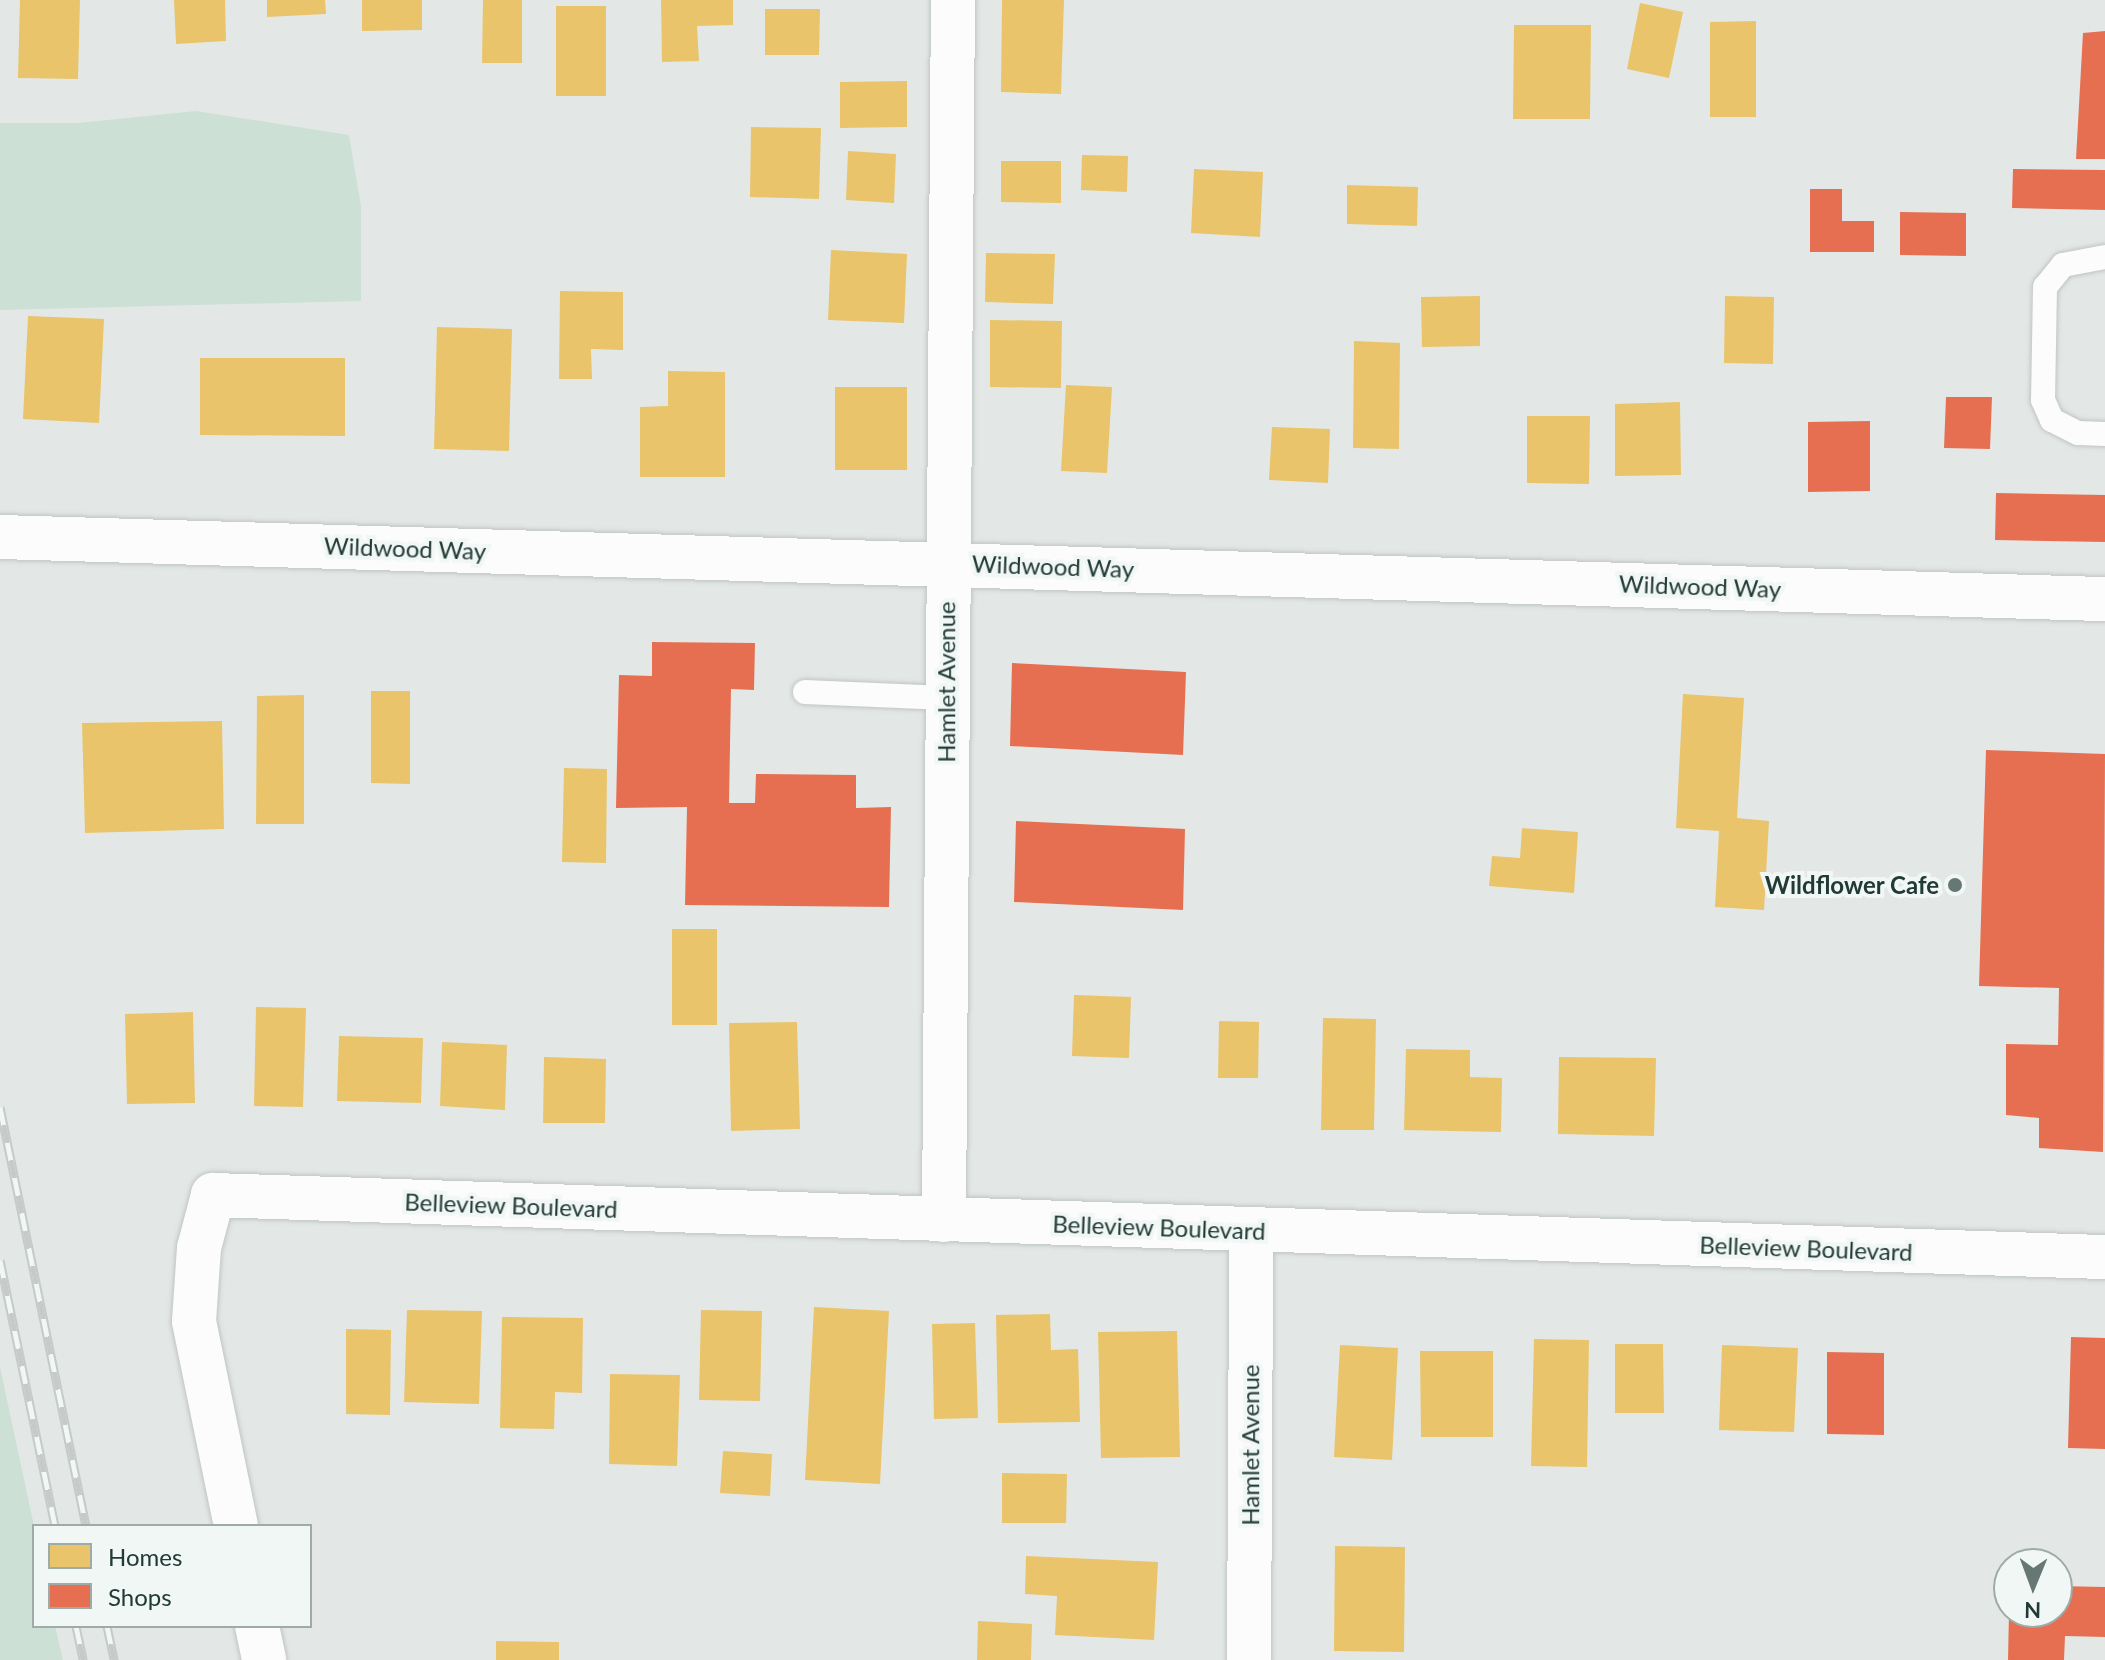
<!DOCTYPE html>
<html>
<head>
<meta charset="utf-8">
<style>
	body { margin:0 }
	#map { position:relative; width:2105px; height:1660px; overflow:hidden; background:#e3e8e6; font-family:Lato,sans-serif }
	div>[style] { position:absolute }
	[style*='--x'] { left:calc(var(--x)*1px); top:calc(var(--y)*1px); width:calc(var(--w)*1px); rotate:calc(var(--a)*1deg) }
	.green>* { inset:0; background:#cde0d5 }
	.homes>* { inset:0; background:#e9c46a }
	.shops>* { inset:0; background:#e76f51 }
	.roads { filter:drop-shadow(0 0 2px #c0c5c3) drop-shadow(0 0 2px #c0c5c3) }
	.lane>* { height:24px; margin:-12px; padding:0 12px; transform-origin:12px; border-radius:12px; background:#fbfcfb }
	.street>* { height:44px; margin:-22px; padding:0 22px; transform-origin:22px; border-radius:22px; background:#fbfcfb }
	.rail>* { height:9px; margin-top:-4.5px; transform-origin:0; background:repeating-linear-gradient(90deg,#f1f7f5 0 18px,#c6cac9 0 36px); box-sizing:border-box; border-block:2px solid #c6cac9 }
	.dots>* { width:22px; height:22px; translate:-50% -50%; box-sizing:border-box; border:4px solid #f1f7f5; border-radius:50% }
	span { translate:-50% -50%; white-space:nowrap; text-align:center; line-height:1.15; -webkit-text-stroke:8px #f1f7f5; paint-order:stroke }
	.street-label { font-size:24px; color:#223a36 }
	.poi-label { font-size:24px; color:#223a36; font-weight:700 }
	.right { translate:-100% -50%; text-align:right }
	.legend { position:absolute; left:32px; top:1524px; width:280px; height:104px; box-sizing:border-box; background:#f1f7f5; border:2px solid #9eaba9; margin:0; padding:10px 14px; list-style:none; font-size:24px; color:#223a36 }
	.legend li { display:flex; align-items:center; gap:16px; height:40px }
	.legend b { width:40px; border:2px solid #9eaba9 }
	.north { position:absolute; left:1993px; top:1548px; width:80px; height:80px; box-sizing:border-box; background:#f1f7f5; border:2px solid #9eaba9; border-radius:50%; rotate:181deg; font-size:22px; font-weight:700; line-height:32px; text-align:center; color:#223a36 }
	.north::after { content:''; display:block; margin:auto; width:28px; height:36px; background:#667774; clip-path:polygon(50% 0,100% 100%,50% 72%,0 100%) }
</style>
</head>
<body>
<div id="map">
	<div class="green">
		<div style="clip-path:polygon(196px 111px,349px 135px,361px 206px,361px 301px,0 310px,0 123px,78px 123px)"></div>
		<div style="clip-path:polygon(0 1367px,34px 1526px,34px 1626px,55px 1626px,63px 1660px,0 1660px)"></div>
	</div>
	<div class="homes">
		<div style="clip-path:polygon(20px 0,80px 0,78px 79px,18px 78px)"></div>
		<div style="clip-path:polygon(174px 0,225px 0,226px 41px,176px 44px)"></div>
		<div style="clip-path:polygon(267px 0,325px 0,326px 14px,267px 17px)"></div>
		<div style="clip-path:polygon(362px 0,422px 0,422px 30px,362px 31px)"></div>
		<div style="clip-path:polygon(483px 0,522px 0,522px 63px,482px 63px)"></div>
		<div style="clip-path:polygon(661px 0,733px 0,733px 25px,697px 26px,699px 61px,662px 62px)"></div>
		<div style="clip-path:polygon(1002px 0,1064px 0,1061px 94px,1001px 92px)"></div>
		<div style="clip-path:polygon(1640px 3px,1683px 12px,1669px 78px,1627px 69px)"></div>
		<div style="clip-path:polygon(556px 6px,606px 6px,606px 96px,556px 96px)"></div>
		<div style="clip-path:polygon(765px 9px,820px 9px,819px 55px,765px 55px)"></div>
		<div style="clip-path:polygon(1756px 21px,1756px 117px,1710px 117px,1710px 22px)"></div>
		<div style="clip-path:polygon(1514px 25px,1591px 25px,1590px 119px,1513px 119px)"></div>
		<div style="clip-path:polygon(907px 81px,907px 127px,840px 128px,840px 82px)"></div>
		<div style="clip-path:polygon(751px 127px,821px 128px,819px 199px,750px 197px)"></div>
		<div style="clip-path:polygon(848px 151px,896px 154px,894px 203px,846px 200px)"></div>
		<div style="clip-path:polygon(1082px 155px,1128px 156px,1127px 192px,1081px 190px)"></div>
		<div style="clip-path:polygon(1001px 161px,1061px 161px,1061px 203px,1001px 202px)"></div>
		<div style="clip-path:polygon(1194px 169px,1263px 172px,1260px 237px,1191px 233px)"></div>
		<div style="clip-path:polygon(1347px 185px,1418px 187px,1417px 226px,1347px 224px)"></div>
		<div style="clip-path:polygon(831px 250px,907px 254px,904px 323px,828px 320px)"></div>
		<div style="clip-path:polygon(986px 253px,1055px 254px,1053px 304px,985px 302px)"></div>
		<div style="clip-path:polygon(560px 291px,623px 292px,623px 350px,591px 349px,592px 379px,559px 379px)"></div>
		<div style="clip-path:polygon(1480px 296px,1480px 346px,1422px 347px,1421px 297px)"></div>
		<div style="clip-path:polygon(1725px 296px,1774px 297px,1773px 364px,1724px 363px)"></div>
		<div style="clip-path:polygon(28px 316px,104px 319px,99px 423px,23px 419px)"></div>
		<div style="clip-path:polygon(990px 320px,1062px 321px,1061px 388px,990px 387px)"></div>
		<div style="clip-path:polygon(437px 327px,512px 329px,509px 451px,434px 449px)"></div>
		<div style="clip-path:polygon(1354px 341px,1400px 343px,1399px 449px,1353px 448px)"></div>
		<div style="clip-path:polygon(200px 358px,345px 358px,345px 436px,200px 435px)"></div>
		<div style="clip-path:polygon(668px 371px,725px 372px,725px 477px,640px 477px,640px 407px,668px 406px)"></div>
		<div style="clip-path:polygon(1066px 385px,1112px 387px,1107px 473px,1061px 471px)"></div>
		<div style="clip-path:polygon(835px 387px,907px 387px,907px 470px,835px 470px)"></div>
		<div style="clip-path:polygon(1680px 402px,1681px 475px,1615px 476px,1615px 404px)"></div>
		<div style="clip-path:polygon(1527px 416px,1590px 416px,1589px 484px,1527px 483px)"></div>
		<div style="clip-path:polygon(1272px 427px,1330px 429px,1328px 483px,1269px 480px)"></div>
		<div style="clip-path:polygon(371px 691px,410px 691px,410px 784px,371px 783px)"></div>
		<div style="clip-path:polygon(1683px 694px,1744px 698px,1737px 818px,1769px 821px,1764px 910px,1715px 907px,1719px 831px,1676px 828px)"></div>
		<div style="clip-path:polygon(304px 695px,304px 824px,256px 824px,257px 696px)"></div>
		<div style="clip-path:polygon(222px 721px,224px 829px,85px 833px,82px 723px)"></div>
		<div style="clip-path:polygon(564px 768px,607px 769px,606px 863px,562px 862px)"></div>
		<div style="clip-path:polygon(1522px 828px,1578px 832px,1574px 893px,1489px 886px,1492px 856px,1520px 858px)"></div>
		<div style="clip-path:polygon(672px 929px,717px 929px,717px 1025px,672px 1025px)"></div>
		<div style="clip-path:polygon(1074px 995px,1131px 997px,1129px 1058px,1072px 1056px)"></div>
		<div style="clip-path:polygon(256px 1007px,306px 1008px,303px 1107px,254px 1106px)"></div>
		<div style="clip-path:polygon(193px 1012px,195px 1103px,127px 1104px,125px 1014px)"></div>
		<div style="clip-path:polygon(1323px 1018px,1376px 1019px,1374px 1130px,1321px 1130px)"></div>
		<div style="clip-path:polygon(1219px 1021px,1259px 1022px,1258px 1078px,1218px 1078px)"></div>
		<div style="clip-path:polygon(797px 1022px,800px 1129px,731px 1131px,729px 1023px)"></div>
		<div style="clip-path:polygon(339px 1036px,423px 1038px,421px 1103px,337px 1101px)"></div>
		<div style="clip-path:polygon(442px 1042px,507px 1045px,505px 1110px,440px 1106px)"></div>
		<div style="clip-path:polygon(1406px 1049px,1470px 1050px,1470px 1077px,1502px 1078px,1501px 1132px,1404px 1130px)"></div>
		<div style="clip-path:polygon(544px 1057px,606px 1059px,605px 1123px,543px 1123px)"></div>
		<div style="clip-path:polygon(1559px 1057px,1656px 1058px,1654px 1136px,1558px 1134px)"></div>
		<div style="clip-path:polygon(814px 1307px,889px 1311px,880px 1484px,805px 1480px)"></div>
		<div style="clip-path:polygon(407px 1310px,482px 1311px,479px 1404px,404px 1402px)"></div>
		<div style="clip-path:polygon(701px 1310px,762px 1311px,760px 1401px,699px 1400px)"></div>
		<div style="clip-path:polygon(1050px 1314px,1051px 1350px,1078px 1349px,1080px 1422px,998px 1423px,996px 1315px)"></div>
		<div style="clip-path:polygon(502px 1317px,583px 1318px,582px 1393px,555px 1392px,554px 1429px,500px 1428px)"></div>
		<div style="clip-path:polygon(975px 1323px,978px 1418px,934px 1419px,932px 1324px)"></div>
		<div style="clip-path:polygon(346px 1329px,391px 1330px,390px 1415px,346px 1414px)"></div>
		<div style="clip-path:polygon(1177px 1331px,1180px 1457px,1101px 1458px,1098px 1332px)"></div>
		<div style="clip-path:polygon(1534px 1339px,1589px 1340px,1587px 1467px,1531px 1466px)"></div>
		<div style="clip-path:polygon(1615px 1344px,1663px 1344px,1664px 1413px,1615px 1413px)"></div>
		<div style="clip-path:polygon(1340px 1345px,1398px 1348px,1392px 1460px,1334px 1457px)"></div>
		<div style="clip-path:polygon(1722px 1345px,1798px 1348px,1794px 1432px,1719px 1430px)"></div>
		<div style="clip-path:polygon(1420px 1351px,1493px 1351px,1493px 1437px,1421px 1437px)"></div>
		<div style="clip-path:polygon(610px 1374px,680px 1375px,677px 1466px,609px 1464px)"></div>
		<div style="clip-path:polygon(723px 1451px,772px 1454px,770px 1496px,720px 1493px)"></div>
		<div style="clip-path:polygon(1002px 1473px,1067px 1474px,1066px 1523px,1002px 1523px)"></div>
		<div style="clip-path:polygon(1335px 1546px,1405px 1547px,1404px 1652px,1334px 1651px)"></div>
		<div style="clip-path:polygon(1026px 1556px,1158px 1562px,1154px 1640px,1055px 1635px,1057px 1596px,1025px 1594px)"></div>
		<div style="clip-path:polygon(978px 1621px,1032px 1624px,1031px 1660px,977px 1660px)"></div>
		<div style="clip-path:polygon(496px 1641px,559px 1642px,559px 1660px,496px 1660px)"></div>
	</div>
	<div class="shops">
		<div style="clip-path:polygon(2105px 31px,2105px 159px,2076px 159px,2083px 33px)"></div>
		<div style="clip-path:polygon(2013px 169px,2105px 170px,2105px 210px,2012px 208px)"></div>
		<div style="clip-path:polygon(1810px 189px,1842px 189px,1842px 221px,1874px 221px,1874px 252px,1810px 252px)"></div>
		<div style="clip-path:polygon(1900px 212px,1966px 213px,1966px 256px,1900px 255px)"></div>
		<div style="clip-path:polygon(1946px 397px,1992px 397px,1990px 449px,1944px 448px)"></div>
		<div style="clip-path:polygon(1870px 421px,1870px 491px,1808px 492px,1808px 422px)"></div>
		<div style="clip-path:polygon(1996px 493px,2105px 495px,2105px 542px,1995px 540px)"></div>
		<div style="clip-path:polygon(652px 642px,755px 643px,754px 690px,731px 689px,729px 803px,755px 803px,756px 774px,856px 775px,856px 808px,891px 807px,889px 907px,685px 905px,687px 807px,616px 808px,619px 675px,652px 676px)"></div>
		<div style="clip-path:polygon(1012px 663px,1186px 672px,1183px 755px,1010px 746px)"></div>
		<div style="clip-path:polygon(1986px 750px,2105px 754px,2103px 1152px,2039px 1148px,2039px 1118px,2006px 1115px,2006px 1044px,2058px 1045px,2059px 988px,1979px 986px)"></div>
		<div style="clip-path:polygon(1016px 821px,1185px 829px,1183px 910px,1014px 902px)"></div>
		<div style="clip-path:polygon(2071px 1337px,2105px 1338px,2105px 1449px,2068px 1448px)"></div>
		<div style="clip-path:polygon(1827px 1352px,1884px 1353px,1884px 1435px,1827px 1434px)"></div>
		<div style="clip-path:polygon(2057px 1586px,2105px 1587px,2105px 1637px,2065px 1636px,2064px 1660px,2008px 1660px,2009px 1612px,2057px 1612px)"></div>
	</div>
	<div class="roads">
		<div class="lane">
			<div style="--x:2105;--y:257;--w:43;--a:169.2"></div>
			<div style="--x:2063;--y:265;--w:28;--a:129"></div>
			<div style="--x:2045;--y:287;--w:113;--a:91"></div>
			<div style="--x:2043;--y:400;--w:22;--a:66"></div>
			<div style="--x:2052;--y:420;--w:29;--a:27"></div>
			<div style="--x:2078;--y:433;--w:27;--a:2"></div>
			<div style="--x:805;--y:692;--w:141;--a:2.4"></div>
		</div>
		<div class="street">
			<div style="--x:0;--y:537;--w:2106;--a:1.69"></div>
			<div style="--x:944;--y:1220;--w:1220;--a:-89.58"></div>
			<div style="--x:236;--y:1526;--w:209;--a:-101.6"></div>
			<div style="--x:194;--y:1321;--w:73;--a:-86.1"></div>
			<div style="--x:199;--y:1248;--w:55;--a:-75.2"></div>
			<div style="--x:213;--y:1195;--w:1893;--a:1.88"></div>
			<div style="--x:257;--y:1626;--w:35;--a:78"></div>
			<div style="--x:1249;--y:1660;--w:430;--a:-89.7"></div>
		</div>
	</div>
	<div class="rail">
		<div style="--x:0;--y:1107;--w:428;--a:78.4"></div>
		<div style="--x:0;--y:1260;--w:272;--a:78.3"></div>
		<div style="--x:76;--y:1626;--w:35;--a:78"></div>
		<div style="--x:107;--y:1626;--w:35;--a:78"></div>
	</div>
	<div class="dots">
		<div style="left:1955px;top:885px;background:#667774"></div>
	</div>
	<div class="street-label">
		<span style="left:405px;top:548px;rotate:2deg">Wildwood Way</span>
		<span style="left:1053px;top:566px;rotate:2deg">Wildwood Way</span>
		<span style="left:1700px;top:586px;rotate:2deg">Wildwood Way</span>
		<span style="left:946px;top:682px;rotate:-90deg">Hamlet Avenue</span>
		<span style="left:511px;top:1205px;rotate:2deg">Belleview Boulevard</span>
		<span style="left:1159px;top:1227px;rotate:2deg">Belleview Boulevard</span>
		<span style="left:1806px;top:1248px;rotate:2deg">Belleview Boulevard</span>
		<span style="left:1250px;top:1445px;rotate:-90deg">Hamlet Avenue</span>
	</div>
	<div class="poi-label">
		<span class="right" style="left:1939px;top:885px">Wildflower Cafe</span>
	</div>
	<ul class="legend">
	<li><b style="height:22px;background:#e9c46a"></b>Homes</li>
	<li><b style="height:22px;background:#e76f51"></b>Shops</li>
	</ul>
	<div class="north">N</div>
</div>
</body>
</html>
